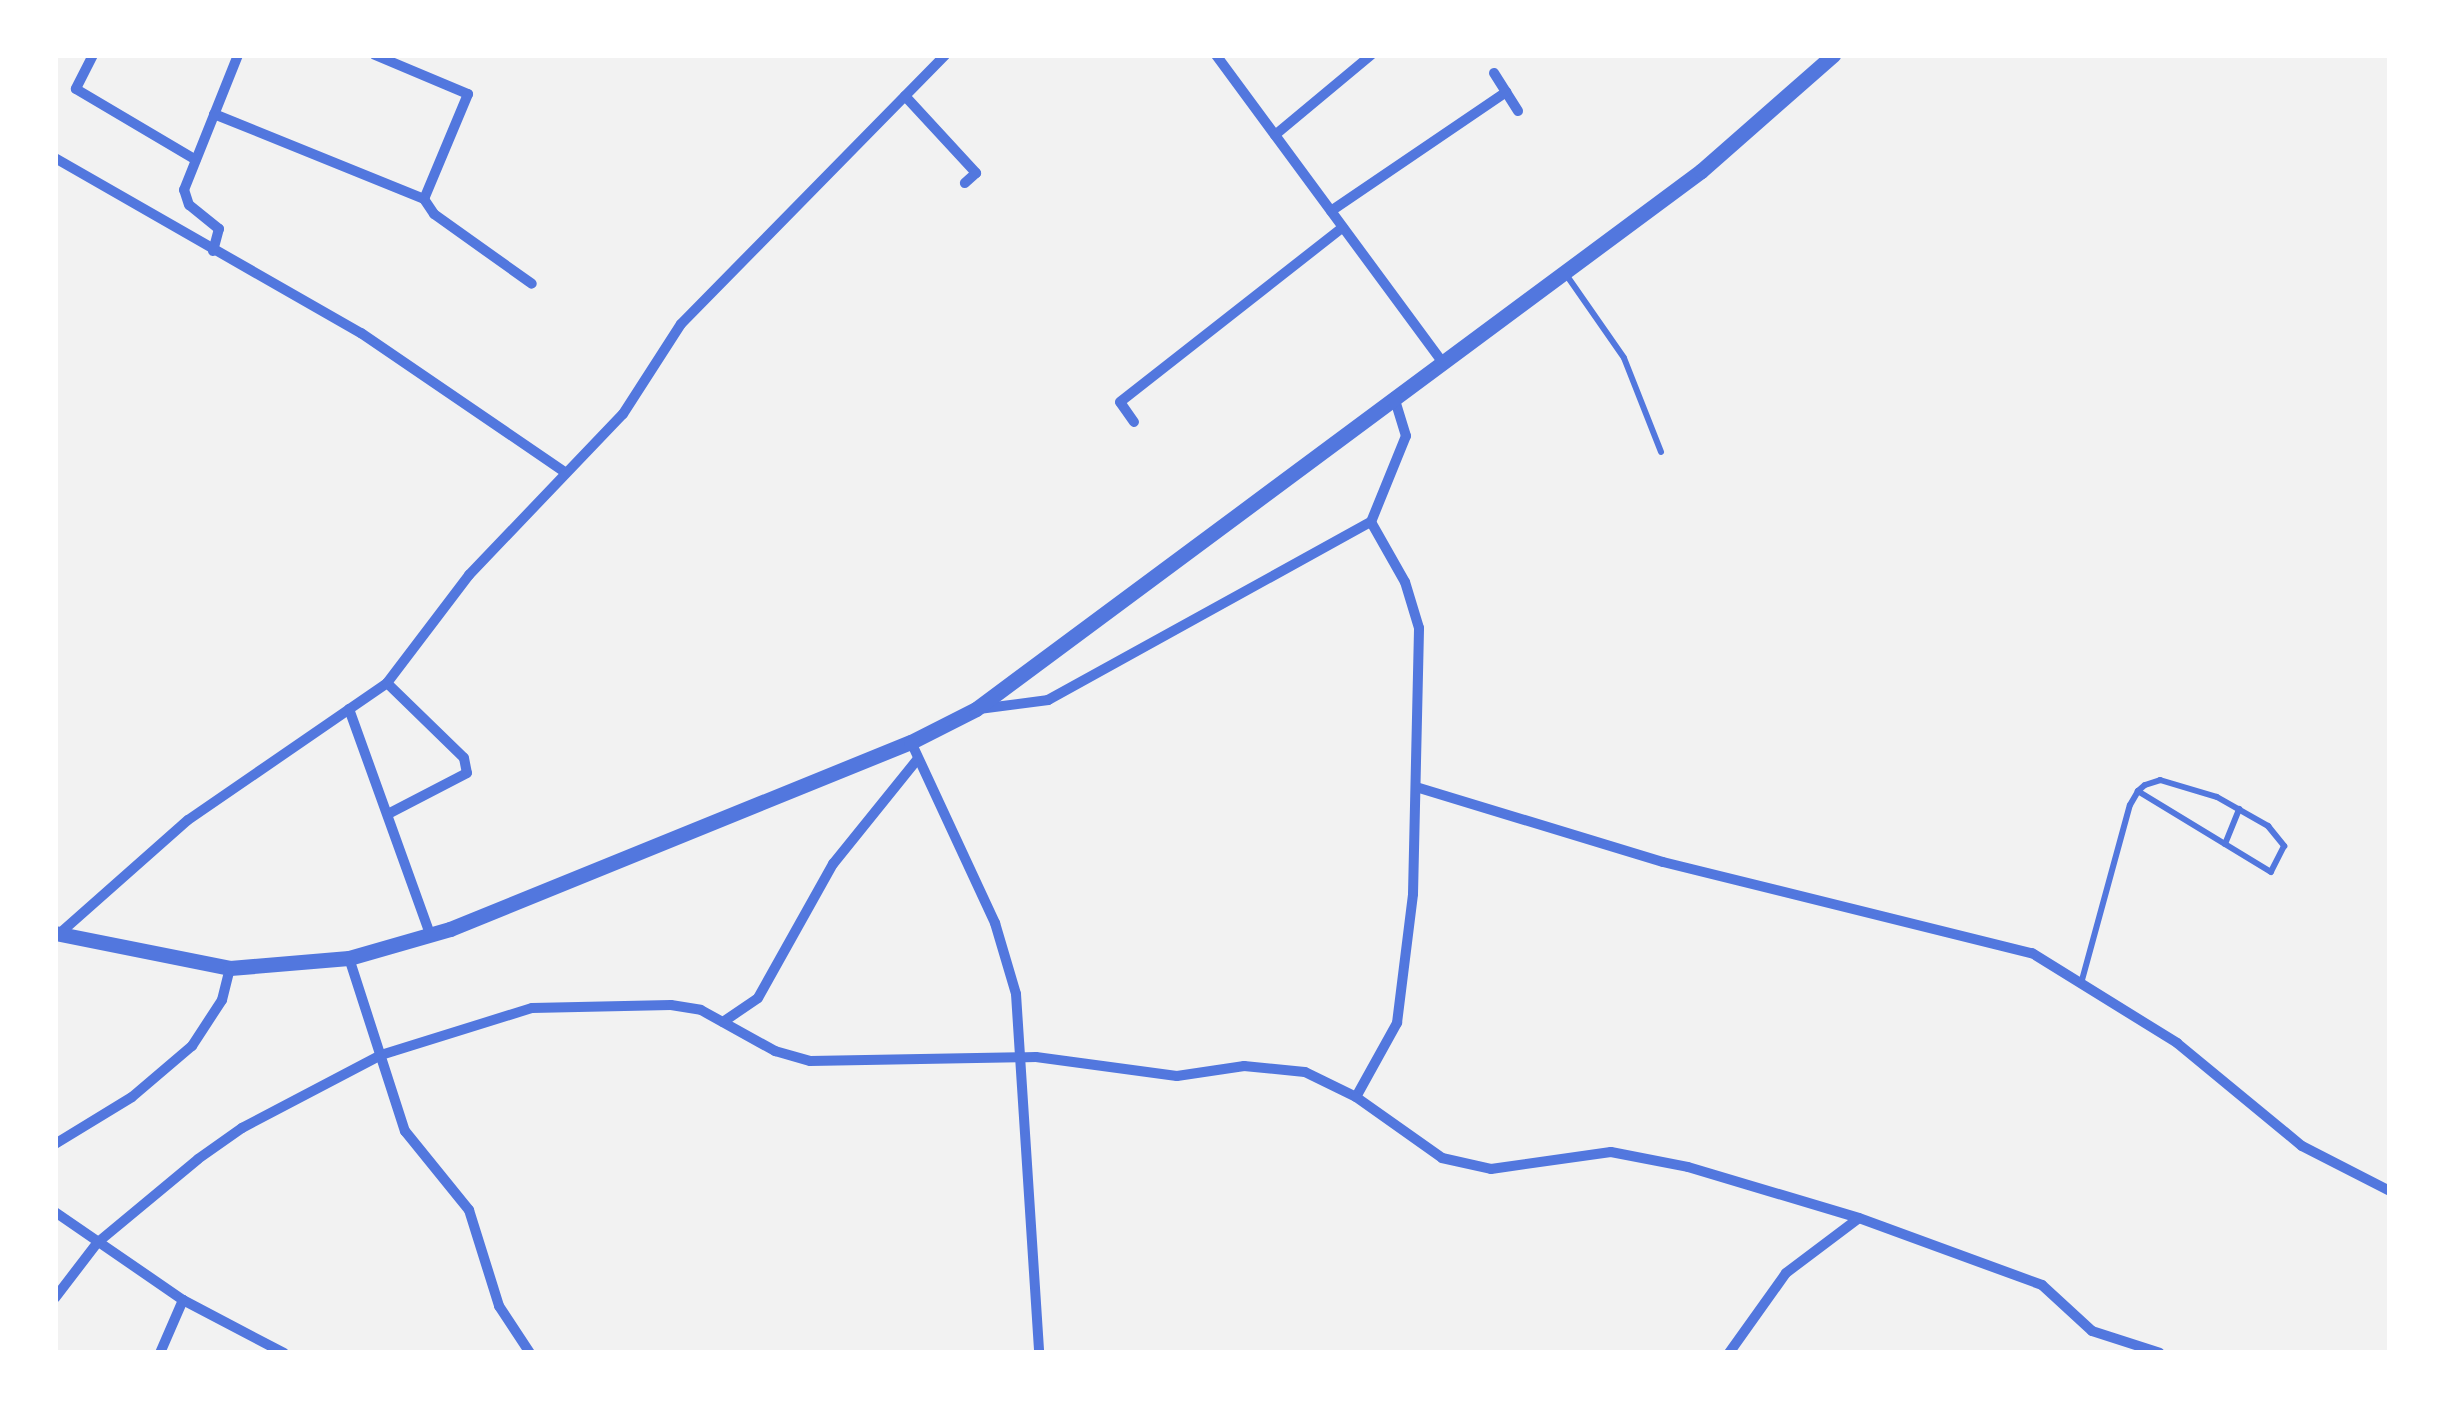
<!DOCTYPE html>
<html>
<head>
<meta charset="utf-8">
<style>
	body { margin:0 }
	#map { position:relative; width:2445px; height:1408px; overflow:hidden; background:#f2f2f2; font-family:"Noto Serif",serif }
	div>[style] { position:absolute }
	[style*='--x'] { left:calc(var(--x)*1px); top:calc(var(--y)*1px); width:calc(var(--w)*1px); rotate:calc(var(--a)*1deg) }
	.service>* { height:6px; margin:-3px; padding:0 3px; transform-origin:3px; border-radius:3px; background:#5277de }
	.minor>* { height:10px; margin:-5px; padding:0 5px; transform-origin:5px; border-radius:5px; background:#5277de }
	.tertiary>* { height:15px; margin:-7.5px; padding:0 7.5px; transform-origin:7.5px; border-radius:7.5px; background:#5277de }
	span { translate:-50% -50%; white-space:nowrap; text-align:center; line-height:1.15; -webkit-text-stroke:8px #fff; paint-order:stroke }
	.frame { position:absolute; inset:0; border:58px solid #fff; pointer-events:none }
</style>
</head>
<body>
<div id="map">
	<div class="service">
		<div style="--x:1565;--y:273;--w:103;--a:55.2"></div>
		<div style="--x:1624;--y:358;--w:101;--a:68.5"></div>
		<div style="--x:2225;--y:844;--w:38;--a:-68"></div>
		<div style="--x:2082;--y:980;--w:181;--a:-74.7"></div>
		<div style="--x:2130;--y:805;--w:16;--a:-60"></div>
		<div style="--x:2138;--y:791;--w:9;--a:-41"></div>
		<div style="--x:2145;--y:785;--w:16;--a:-18"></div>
		<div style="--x:2160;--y:780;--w:59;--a:16.6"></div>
		<div style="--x:2217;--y:797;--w:59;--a:29.6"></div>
		<div style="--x:2268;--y:826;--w:26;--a:51"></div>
		<div style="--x:2284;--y:846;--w:29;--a:117"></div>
		<div style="--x:2271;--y:872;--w:156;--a:-148.7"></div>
	</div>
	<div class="minor">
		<div style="--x:93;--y:55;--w:38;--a:117"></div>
		<div style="--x:76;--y:89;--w:139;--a:30.6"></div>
		<div style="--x:375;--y:55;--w:101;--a:22.8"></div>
		<div style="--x:468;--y:94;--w:114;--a:112.7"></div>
		<div style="--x:1216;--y:55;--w:380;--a:53.6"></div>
		<div style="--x:1494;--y:73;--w:45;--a:57.7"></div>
		<div style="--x:905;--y:96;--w:105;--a:47.3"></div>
		<div style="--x:976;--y:173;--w:15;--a:138"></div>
		<div style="--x:214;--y:114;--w:227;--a:22"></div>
		<div style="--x:424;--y:199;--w:18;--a:56"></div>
		<div style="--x:434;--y:214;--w:120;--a:35.5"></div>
		<div style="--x:1275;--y:135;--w:125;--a:-39.8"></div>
		<div style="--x:55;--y:158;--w:353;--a:29.8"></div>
		<div style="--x:361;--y:333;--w:245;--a:34.3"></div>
		<div style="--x:1331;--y:211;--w:212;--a:-34.2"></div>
		<div style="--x:213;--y:251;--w:23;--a:-75"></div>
		<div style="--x:219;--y:229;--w:38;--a:-141"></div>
		<div style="--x:189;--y:205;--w:16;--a:-108"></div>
		<div style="--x:184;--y:190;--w:145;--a:-68.2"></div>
		<div style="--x:1134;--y:422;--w:24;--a:-125"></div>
		<div style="--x:1120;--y:402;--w:283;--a:-38.1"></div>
		<div style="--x:387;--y:683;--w:107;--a:44.2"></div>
		<div style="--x:464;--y:758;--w:15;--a:79"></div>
		<div style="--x:467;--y:773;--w:89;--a:152.6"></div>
		<div style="--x:349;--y:709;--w:239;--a:70.2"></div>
		<div style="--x:979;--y:709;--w:70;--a:-7.4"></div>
		<div style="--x:1048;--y:700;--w:369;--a:-28.9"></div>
		<div style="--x:911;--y:742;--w:200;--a:65.1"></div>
		<div style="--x:995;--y:923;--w:74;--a:73.5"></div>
		<div style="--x:1016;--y:994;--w:360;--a:86.3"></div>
		<div style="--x:1416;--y:787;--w:258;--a:16.9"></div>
		<div style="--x:1663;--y:862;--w:380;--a:13.9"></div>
		<div style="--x:2032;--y:953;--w:171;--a:31.8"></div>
		<div style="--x:2177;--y:1043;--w:162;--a:39.5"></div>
		<div style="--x:2302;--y:1146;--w:99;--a:27.1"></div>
		<div style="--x:59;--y:934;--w:172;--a:-41.5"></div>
		<div style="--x:188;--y:820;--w:242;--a:-34.5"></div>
		<div style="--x:387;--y:683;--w:136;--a:-52.8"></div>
		<div style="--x:469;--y:575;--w:223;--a:-46.3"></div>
		<div style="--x:623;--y:414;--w:107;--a:-57.2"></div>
		<div style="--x:681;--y:324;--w:377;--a:-45.5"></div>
		<div style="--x:349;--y:958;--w:182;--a:72.1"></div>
		<div style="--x:405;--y:1131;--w:102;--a:51"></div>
		<div style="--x:469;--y:1210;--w:101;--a:72.6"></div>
		<div style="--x:499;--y:1306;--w:56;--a:56.6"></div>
		<div style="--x:723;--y:1022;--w:42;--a:-34.4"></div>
		<div style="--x:758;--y:998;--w:154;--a:-60.8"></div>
		<div style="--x:833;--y:864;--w:134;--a:-51.1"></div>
		<div style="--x:1356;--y:1097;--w:85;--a:-61"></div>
		<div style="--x:1397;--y:1023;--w:130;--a:-82.9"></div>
		<div style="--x:1413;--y:894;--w:266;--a:-88.7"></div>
		<div style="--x:1419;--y:628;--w:48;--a:-106.9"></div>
		<div style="--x:1405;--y:582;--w:69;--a:-119.5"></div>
		<div style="--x:1371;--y:522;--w:93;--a:-67.9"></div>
		<div style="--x:1406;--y:436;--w:41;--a:-107.1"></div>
		<div style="--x:55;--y:1144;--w:90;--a:-31.4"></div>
		<div style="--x:132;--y:1097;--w:79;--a:-40.4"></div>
		<div style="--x:192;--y:1046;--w:55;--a:-56.9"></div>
		<div style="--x:222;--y:1000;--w:33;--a:-76"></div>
		<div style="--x:55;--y:1212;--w:155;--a:34.5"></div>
		<div style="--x:183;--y:1300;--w:114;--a:27.7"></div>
		<div style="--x:55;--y:1298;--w:69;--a:-52.6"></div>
		<div style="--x:97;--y:1243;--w:131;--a:-39.7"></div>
		<div style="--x:198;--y:1159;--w:54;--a:-35.2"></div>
		<div style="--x:242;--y:1128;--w:157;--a:-27.7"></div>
		<div style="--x:381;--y:1055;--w:158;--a:-17.3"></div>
		<div style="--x:532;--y:1008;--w:139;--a:-1.2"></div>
		<div style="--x:671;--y:1005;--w:30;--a:9"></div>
		<div style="--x:701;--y:1010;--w:85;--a:29"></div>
		<div style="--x:775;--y:1051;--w:36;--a:16"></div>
		<div style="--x:810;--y:1061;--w:226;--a:-1"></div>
		<div style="--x:1036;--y:1057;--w:142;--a:7.7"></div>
		<div style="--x:1177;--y:1076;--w:68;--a:-8.5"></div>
		<div style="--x:1244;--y:1066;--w:61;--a:5.6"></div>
		<div style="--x:1305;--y:1072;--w:57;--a:26.1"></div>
		<div style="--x:1356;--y:1097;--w:105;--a:35.3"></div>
		<div style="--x:1442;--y:1158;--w:50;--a:12.7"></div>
		<div style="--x:1491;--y:1169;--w:121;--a:-8.1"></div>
		<div style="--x:1611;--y:1152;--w:78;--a:11"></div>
		<div style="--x:1688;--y:1167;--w:178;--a:16.6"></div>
		<div style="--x:1859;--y:1218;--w:195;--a:20.1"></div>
		<div style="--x:2042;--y:1285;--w:68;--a:42.6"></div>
		<div style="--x:2092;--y:1331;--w:71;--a:17.9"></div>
		<div style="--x:160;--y:1353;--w:58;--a:-66.5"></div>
		<div style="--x:1729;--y:1353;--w:98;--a:-54.5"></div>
		<div style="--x:1786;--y:1273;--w:91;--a:-37"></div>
	</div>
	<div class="tertiary">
		<div style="--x:55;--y:933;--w:178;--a:11.3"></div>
		<div style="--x:230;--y:968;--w:119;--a:-4.8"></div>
		<div style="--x:349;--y:958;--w:105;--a:-16"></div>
		<div style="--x:450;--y:929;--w:497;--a:-22.1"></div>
		<div style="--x:911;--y:742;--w:73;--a:-26.9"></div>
		<div style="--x:976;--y:709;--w:903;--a:-36.58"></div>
		<div style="--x:1701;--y:171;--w:176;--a:-41.3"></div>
	</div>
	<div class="frame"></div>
</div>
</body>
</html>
